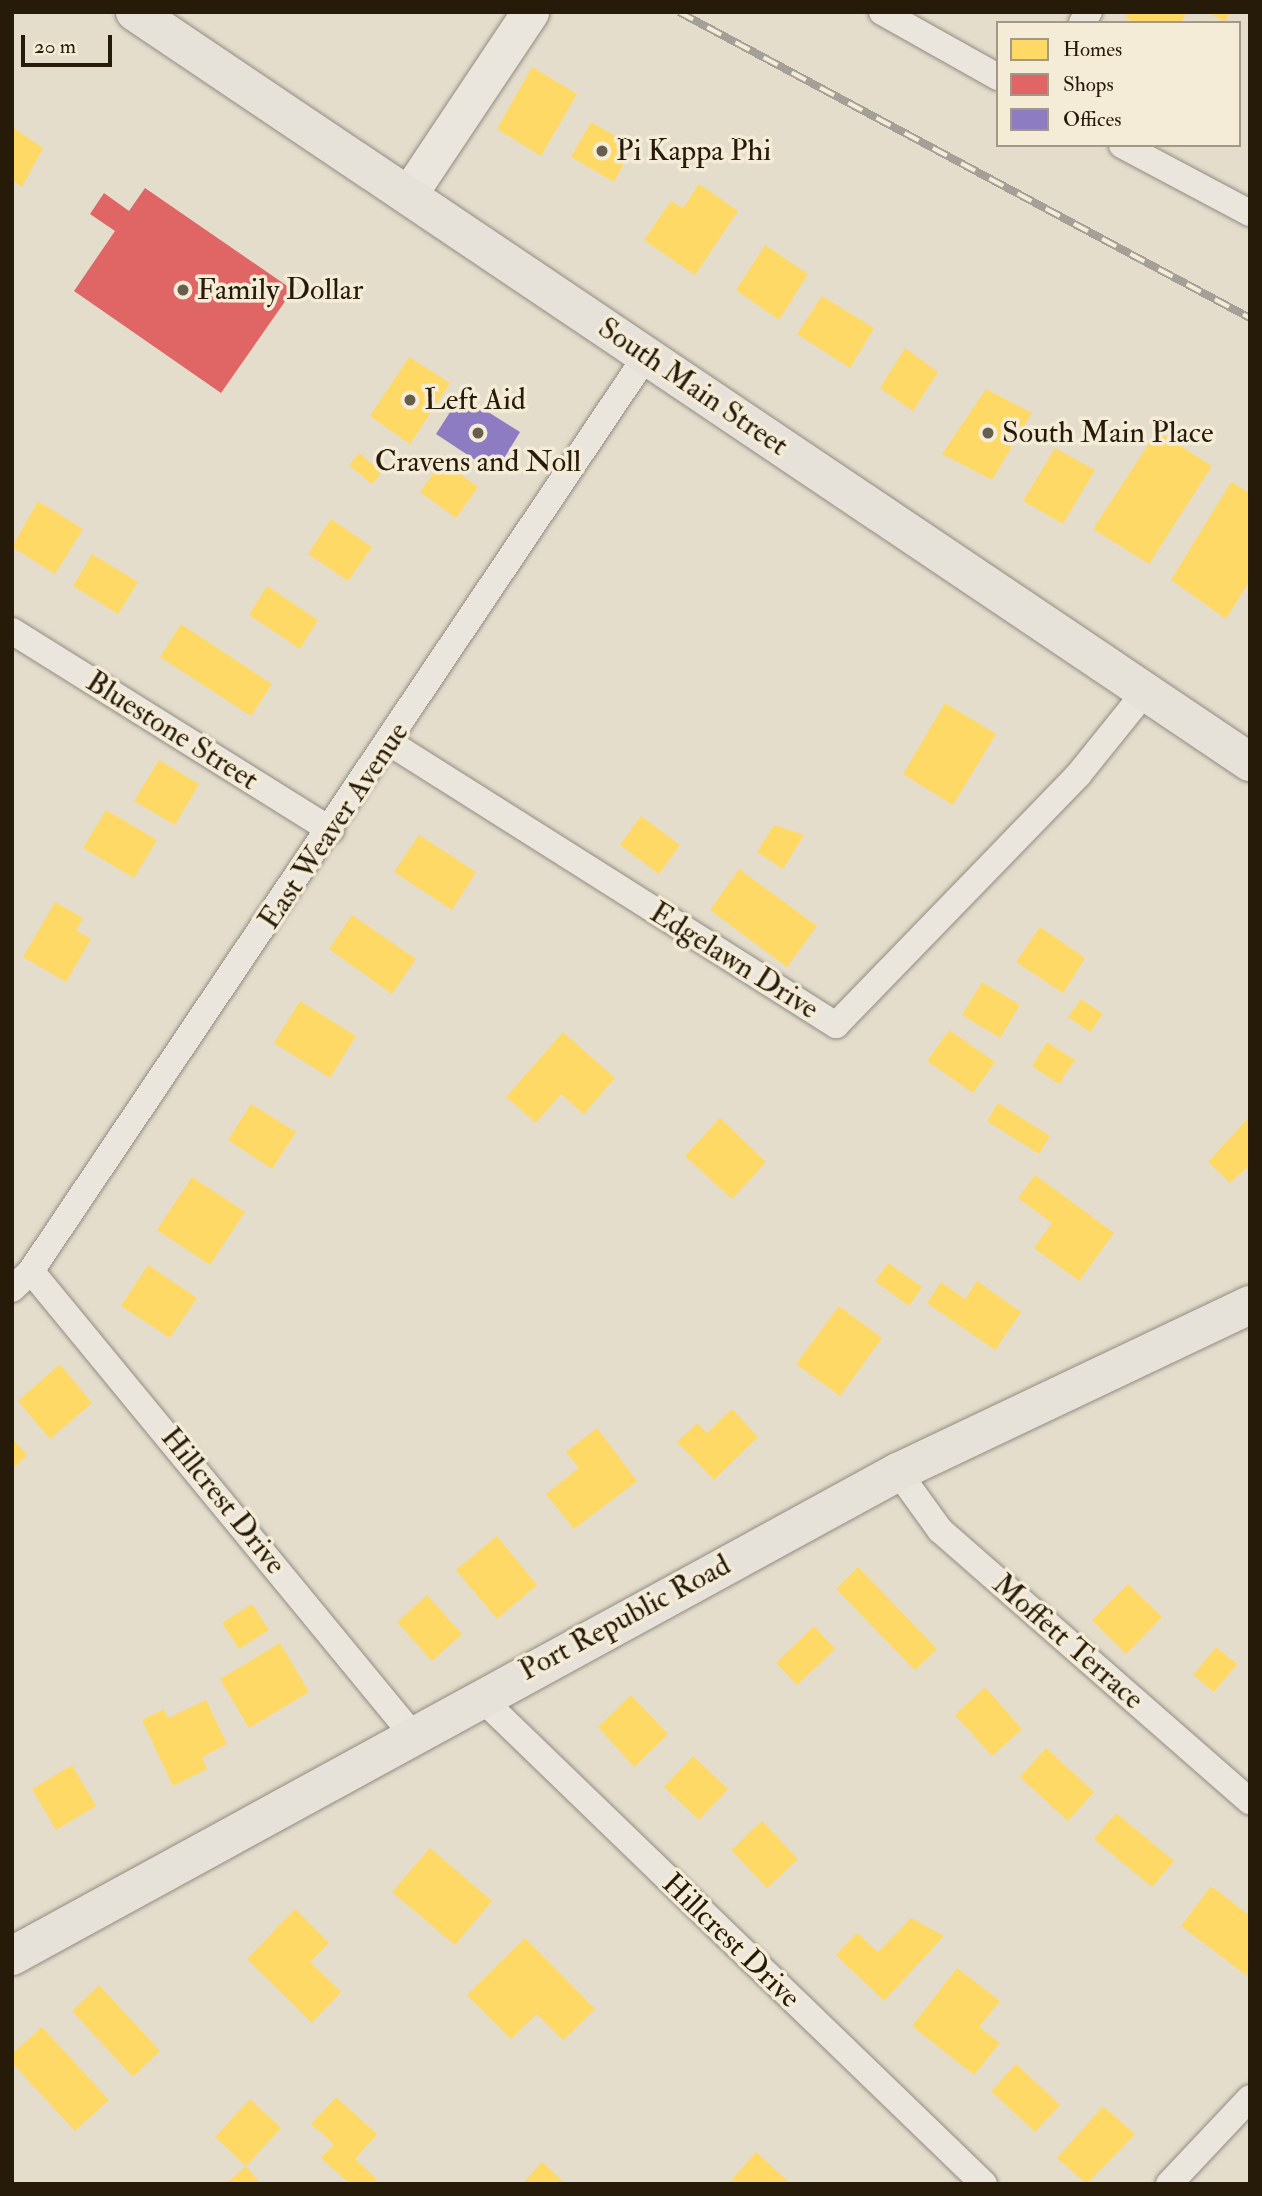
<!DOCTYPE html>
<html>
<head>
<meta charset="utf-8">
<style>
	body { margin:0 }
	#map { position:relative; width:1262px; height:2196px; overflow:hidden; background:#e4ddcc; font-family:"IM FELL Double Pica",serif }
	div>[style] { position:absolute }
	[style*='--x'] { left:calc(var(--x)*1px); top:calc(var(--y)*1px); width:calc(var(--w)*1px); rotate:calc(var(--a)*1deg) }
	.homes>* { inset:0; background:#ffd966 }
	.shops>* { inset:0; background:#e06666 }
	.offices>* { inset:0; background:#8e7cc3 }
	.roads { filter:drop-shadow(0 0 2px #918c80) drop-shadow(0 0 2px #918c80) }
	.street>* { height:26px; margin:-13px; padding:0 13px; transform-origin:13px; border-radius:13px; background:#eae6de }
	.secondary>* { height:37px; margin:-18.5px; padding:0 18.5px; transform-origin:18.5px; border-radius:18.5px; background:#eae6de }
	.primary>* { height:38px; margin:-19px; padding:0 19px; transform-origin:19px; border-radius:19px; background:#e7e2d9 }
	.rail>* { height:8px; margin-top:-4px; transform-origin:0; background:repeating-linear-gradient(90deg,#f5ecd7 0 16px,#a4a097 0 32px); box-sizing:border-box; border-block:2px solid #a4a097 }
	.dots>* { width:19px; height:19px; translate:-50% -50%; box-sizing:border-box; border:4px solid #f5ecd7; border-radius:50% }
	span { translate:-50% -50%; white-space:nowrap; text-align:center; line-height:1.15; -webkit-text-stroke:7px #f5ecd7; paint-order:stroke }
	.poi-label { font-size:30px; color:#261a09 }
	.left { translate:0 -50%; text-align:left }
	.street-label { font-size:30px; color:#261a09 }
	.frame { position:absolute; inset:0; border:14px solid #261a09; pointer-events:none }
	.legend { position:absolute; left:996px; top:21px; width:245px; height:126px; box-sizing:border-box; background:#f5ecd7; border:2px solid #a29885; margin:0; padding:9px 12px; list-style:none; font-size:21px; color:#261a09 }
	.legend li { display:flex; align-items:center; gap:14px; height:35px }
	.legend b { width:35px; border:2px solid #a29885 }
	.scale { position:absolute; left:21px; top:35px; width:91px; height:32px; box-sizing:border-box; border:4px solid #261a09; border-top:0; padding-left:9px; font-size:21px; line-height:24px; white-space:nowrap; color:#261a09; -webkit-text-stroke:5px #f5ecd7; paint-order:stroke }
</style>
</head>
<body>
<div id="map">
	<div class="homes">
		<div style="clip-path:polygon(1128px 12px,1187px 12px,1181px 23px,1135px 23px,1125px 17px)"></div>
		<div style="clip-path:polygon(1207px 12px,1230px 12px,1225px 22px)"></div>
		<div style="clip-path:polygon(532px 67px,577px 94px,541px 156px,497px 129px)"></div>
		<div style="clip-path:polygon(591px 122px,633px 146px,614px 182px,571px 157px)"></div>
		<div style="clip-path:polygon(12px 127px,43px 148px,22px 187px,12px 180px)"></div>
		<div style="clip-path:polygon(699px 184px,738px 211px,695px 275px,644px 240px,671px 201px,683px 208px)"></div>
		<div style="clip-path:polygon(765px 245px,808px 274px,779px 320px,736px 290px)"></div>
		<div style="clip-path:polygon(822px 296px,874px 328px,850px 368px,797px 334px)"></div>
		<div style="clip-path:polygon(905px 348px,938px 372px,913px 411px,880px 388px)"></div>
		<div style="clip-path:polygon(409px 357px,450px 383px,410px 444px,370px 416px)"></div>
		<div style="clip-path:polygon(986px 389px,1032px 413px,992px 480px,942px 454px)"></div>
		<div style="clip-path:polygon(1157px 431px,1212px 466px,1149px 564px,1093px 529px)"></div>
		<div style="clip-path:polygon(1055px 448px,1095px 470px,1063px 524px,1023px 501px)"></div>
		<div style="clip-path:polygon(359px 453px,382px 472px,372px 484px,349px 465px)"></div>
		<div style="clip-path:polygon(442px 461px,478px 487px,456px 518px,420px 492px)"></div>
		<div style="clip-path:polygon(1231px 482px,1250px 493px,1250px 580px,1226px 619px,1171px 580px)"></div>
		<div style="clip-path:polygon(38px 501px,83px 529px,55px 574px,12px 547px)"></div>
		<div style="clip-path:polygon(331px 519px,372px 547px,348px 581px,308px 554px)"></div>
		<div style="clip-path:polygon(92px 554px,138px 582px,118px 614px,73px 586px)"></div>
		<div style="clip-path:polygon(267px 586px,318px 620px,300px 649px,249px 615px)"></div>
		<div style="clip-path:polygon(181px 624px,272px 684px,251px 716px,160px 657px)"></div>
		<div style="clip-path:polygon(945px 703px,996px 734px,953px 805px,903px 774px)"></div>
		<div style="clip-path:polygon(159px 760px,199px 784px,175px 825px,134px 801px)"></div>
		<div style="clip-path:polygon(106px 810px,157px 840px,134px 878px,83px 848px)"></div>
		<div style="clip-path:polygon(641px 816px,680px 845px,659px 874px,620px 845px)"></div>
		<div style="clip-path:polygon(774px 825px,804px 835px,783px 869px,757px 852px)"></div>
		<div style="clip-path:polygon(419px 835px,476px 872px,452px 910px,394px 872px)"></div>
		<div style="clip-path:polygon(739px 869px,817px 926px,787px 967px,710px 910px)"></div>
		<div style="clip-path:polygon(55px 902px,83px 918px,76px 930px,91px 939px,66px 982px,23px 957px)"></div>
		<div style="clip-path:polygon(352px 915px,416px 959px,392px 994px,329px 949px)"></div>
		<div style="clip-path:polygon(1040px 927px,1085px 958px,1063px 993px,1016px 962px)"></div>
		<div style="clip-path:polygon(982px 982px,1020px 1005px,1000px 1038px,962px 1015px)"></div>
		<div style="clip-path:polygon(1081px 999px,1103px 1014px,1090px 1032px,1068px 1017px)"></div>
		<div style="clip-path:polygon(300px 1001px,356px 1036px,330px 1078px,274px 1043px)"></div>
		<div style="clip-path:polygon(949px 1030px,995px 1062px,973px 1093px,927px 1061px)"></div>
		<div style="clip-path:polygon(563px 1032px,615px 1078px,584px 1114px,561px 1094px,536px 1123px,506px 1097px)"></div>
		<div style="clip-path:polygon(1047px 1042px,1075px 1060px,1059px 1084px,1032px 1066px)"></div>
		<div style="clip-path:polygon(998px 1103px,1050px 1136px,1039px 1154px,987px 1121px)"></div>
		<div style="clip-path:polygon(251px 1104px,296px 1132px,272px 1169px,228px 1140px)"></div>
		<div style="clip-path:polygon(1250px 1116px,1250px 1172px,1246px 1168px,1230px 1183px,1208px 1162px)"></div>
		<div style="clip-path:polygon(720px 1118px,766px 1162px,732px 1199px,685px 1156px)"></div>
		<div style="clip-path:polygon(1035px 1175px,1114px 1233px,1079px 1281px,1034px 1248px,1052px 1223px,1018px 1198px)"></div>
		<div style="clip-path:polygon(192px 1177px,245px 1212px,210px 1265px,157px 1230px)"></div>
		<div style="clip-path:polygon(888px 1263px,922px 1287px,909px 1306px,875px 1281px)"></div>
		<div style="clip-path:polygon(148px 1265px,197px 1298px,170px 1338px,121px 1306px)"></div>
		<div style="clip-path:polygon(977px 1281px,1021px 1312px,995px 1350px,927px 1303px,941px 1282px,965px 1299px)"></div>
		<div style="clip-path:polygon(839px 1306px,882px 1338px,840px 1396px,796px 1364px)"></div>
		<div style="clip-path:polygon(60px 1364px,92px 1403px,50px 1439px,18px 1401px)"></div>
		<div style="clip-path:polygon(732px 1409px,758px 1437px,714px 1480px,677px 1442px,697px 1423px,707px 1433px)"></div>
		<div style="clip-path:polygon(597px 1428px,637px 1481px,574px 1529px,546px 1494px,579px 1468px,566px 1452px)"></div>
		<div style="clip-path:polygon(12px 1438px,27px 1455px,12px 1469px)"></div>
		<div style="clip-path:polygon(497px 1536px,537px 1585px,497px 1619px,456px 1570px)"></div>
		<div style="clip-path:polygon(858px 1567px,937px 1649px,915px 1670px,836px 1589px)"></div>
		<div style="clip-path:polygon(1128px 1584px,1162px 1617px,1126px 1654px,1092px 1620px)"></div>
		<div style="clip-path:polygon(427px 1595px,462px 1634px,432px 1661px,397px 1622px)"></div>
		<div style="clip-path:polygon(252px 1604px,269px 1630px,239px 1649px,222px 1623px)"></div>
		<div style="clip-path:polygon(814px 1626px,835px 1649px,797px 1685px,776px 1663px)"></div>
		<div style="clip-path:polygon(280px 1643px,309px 1692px,249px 1728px,220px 1679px)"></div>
		<div style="clip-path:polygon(1216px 1647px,1237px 1664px,1214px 1692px,1193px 1675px)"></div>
		<div style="clip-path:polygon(985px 1687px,1022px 1729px,992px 1756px,955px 1715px)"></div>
		<div style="clip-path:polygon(631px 1695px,668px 1734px,634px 1767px,598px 1727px)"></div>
		<div style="clip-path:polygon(206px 1700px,227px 1744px,202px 1757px,207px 1769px,173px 1786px,142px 1720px,164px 1709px,168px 1718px)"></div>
		<div style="clip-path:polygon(1046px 1748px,1094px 1792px,1068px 1821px,1020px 1777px)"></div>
		<div style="clip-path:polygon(693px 1756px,728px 1789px,699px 1820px,664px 1787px)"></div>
		<div style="clip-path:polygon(72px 1765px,96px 1806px,56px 1830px,32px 1789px)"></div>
		<div style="clip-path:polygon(1116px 1813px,1174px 1861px,1152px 1887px,1094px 1839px)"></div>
		<div style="clip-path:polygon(762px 1821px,798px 1859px,767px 1888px,731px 1850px)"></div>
		<div style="clip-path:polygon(430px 1848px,492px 1901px,455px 1945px,392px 1892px)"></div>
		<div style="clip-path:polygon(1211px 1886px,1250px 1916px,1250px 1978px,1181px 1926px)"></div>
		<div style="clip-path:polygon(295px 1909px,329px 1943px,310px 1962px,341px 1992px,312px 2023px,247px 1959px)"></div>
		<div style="clip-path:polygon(911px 1918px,944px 1936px,884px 2001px,836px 1955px,857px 1933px,878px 1952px)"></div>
		<div style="clip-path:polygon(525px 1938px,595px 2009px,563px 2040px,537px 2014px,511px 2039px,467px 1995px)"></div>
		<div style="clip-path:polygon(957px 1968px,1000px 2001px,979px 2027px,1000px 2043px,974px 2075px,912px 2026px)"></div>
		<div style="clip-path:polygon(99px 1985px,160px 2051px,133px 2077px,72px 2011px)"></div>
		<div style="clip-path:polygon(42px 2027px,109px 2100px,75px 2131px,12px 2063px,12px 2054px)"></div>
		<div style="clip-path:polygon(1016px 2064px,1060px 2105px,1035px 2132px,991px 2091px)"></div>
		<div style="clip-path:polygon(336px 2097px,377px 2134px,355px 2159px,377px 2179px,373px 2184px,350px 2184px,321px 2158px,334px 2144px,311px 2124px)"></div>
		<div style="clip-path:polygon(250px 2099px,281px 2128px,246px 2166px,261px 2184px,226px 2184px,246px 2166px,215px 2137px)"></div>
		<div style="clip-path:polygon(1103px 2106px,1135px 2134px,1087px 2184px,1057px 2158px)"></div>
		<div style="clip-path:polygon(756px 2152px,791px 2184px,728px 2184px)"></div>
		<div style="clip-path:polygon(542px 2162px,566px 2184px,522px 2184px)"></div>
	</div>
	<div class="shops">
		<div style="clip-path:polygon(145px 188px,293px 290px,221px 393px,74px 291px,115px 231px,90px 214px,104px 193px,129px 211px)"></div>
	</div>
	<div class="offices">
		<div style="clip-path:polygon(461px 395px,520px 432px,495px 473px,436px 434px)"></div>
	</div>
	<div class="roads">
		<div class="street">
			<div style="--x:882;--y:12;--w:133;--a:29.3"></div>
			<div style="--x:1082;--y:23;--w:13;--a:-58"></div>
			<div style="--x:1122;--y:145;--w:145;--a:28"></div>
			<div style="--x:12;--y:631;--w:376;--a:32"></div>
			<div style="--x:390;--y:743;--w:528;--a:32.3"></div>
			<div style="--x:836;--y:1025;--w:349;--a:-45.9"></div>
			<div style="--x:1079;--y:774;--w:105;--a:-51.2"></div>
			<div style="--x:31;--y:1271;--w:598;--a:50.56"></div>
			<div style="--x:12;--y:1289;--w:26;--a:-43"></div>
			<div style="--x:31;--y:1271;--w:1102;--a:-56.09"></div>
			<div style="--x:898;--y:1472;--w:72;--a:54.1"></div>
			<div style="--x:940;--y:1530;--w:412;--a:41.2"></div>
			<div style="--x:479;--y:1696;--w:702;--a:44.02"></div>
			<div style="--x:1169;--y:2184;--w:118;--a:-46.7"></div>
		</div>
		<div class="secondary">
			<div style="--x:408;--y:195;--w:220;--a:-56.3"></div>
		</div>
		<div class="primary">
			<div style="--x:135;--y:12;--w:1344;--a:33.93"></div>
			<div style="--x:12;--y:1956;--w:1010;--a:-28.65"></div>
			<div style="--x:898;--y:1472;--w:390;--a:-25.4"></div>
		</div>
	</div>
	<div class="rail">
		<div style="--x:679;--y:12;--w:648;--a:28.19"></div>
	</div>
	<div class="dots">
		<div style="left:602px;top:151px;background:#685e4d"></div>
		<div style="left:183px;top:290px;background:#685e4d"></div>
		<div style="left:410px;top:400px;background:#685e4d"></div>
		<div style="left:478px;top:433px;background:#685e4d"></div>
		<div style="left:988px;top:433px;background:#685e4d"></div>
	</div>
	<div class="poi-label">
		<span class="left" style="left:616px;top:151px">Pi Kappa Phi</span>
		<span class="left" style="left:197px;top:290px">Family Dollar</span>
		<span class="left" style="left:424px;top:400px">Left Aid</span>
		<span class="left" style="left:1002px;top:433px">South Main Place</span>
		<span style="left:478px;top:462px">Cravens and Noll</span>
	</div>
	<div class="street-label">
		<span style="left:693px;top:387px;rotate:34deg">South Main Street</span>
		<span style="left:172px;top:731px;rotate:32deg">Bluestone Street</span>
		<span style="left:334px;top:826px;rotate:-56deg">East Weaver Avenue</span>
		<span style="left:734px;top:961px;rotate:32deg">Edgelawn Drive</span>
		<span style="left:223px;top:1501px;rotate:51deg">Hillcrest Drive</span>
		<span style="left:625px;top:1618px;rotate:-28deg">Port Republic Road</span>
		<span style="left:1068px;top:1642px;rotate:41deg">Moffett Terrace</span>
		<span style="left:731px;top:1941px;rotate:44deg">Hillcrest Drive</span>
	</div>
	<div class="frame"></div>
	<ul class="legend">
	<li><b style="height:19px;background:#ffd966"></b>Homes</li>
	<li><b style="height:19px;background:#e06666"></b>Shops</li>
	<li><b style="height:19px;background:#8e7cc3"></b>Offices</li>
	</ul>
	<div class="scale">20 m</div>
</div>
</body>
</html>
